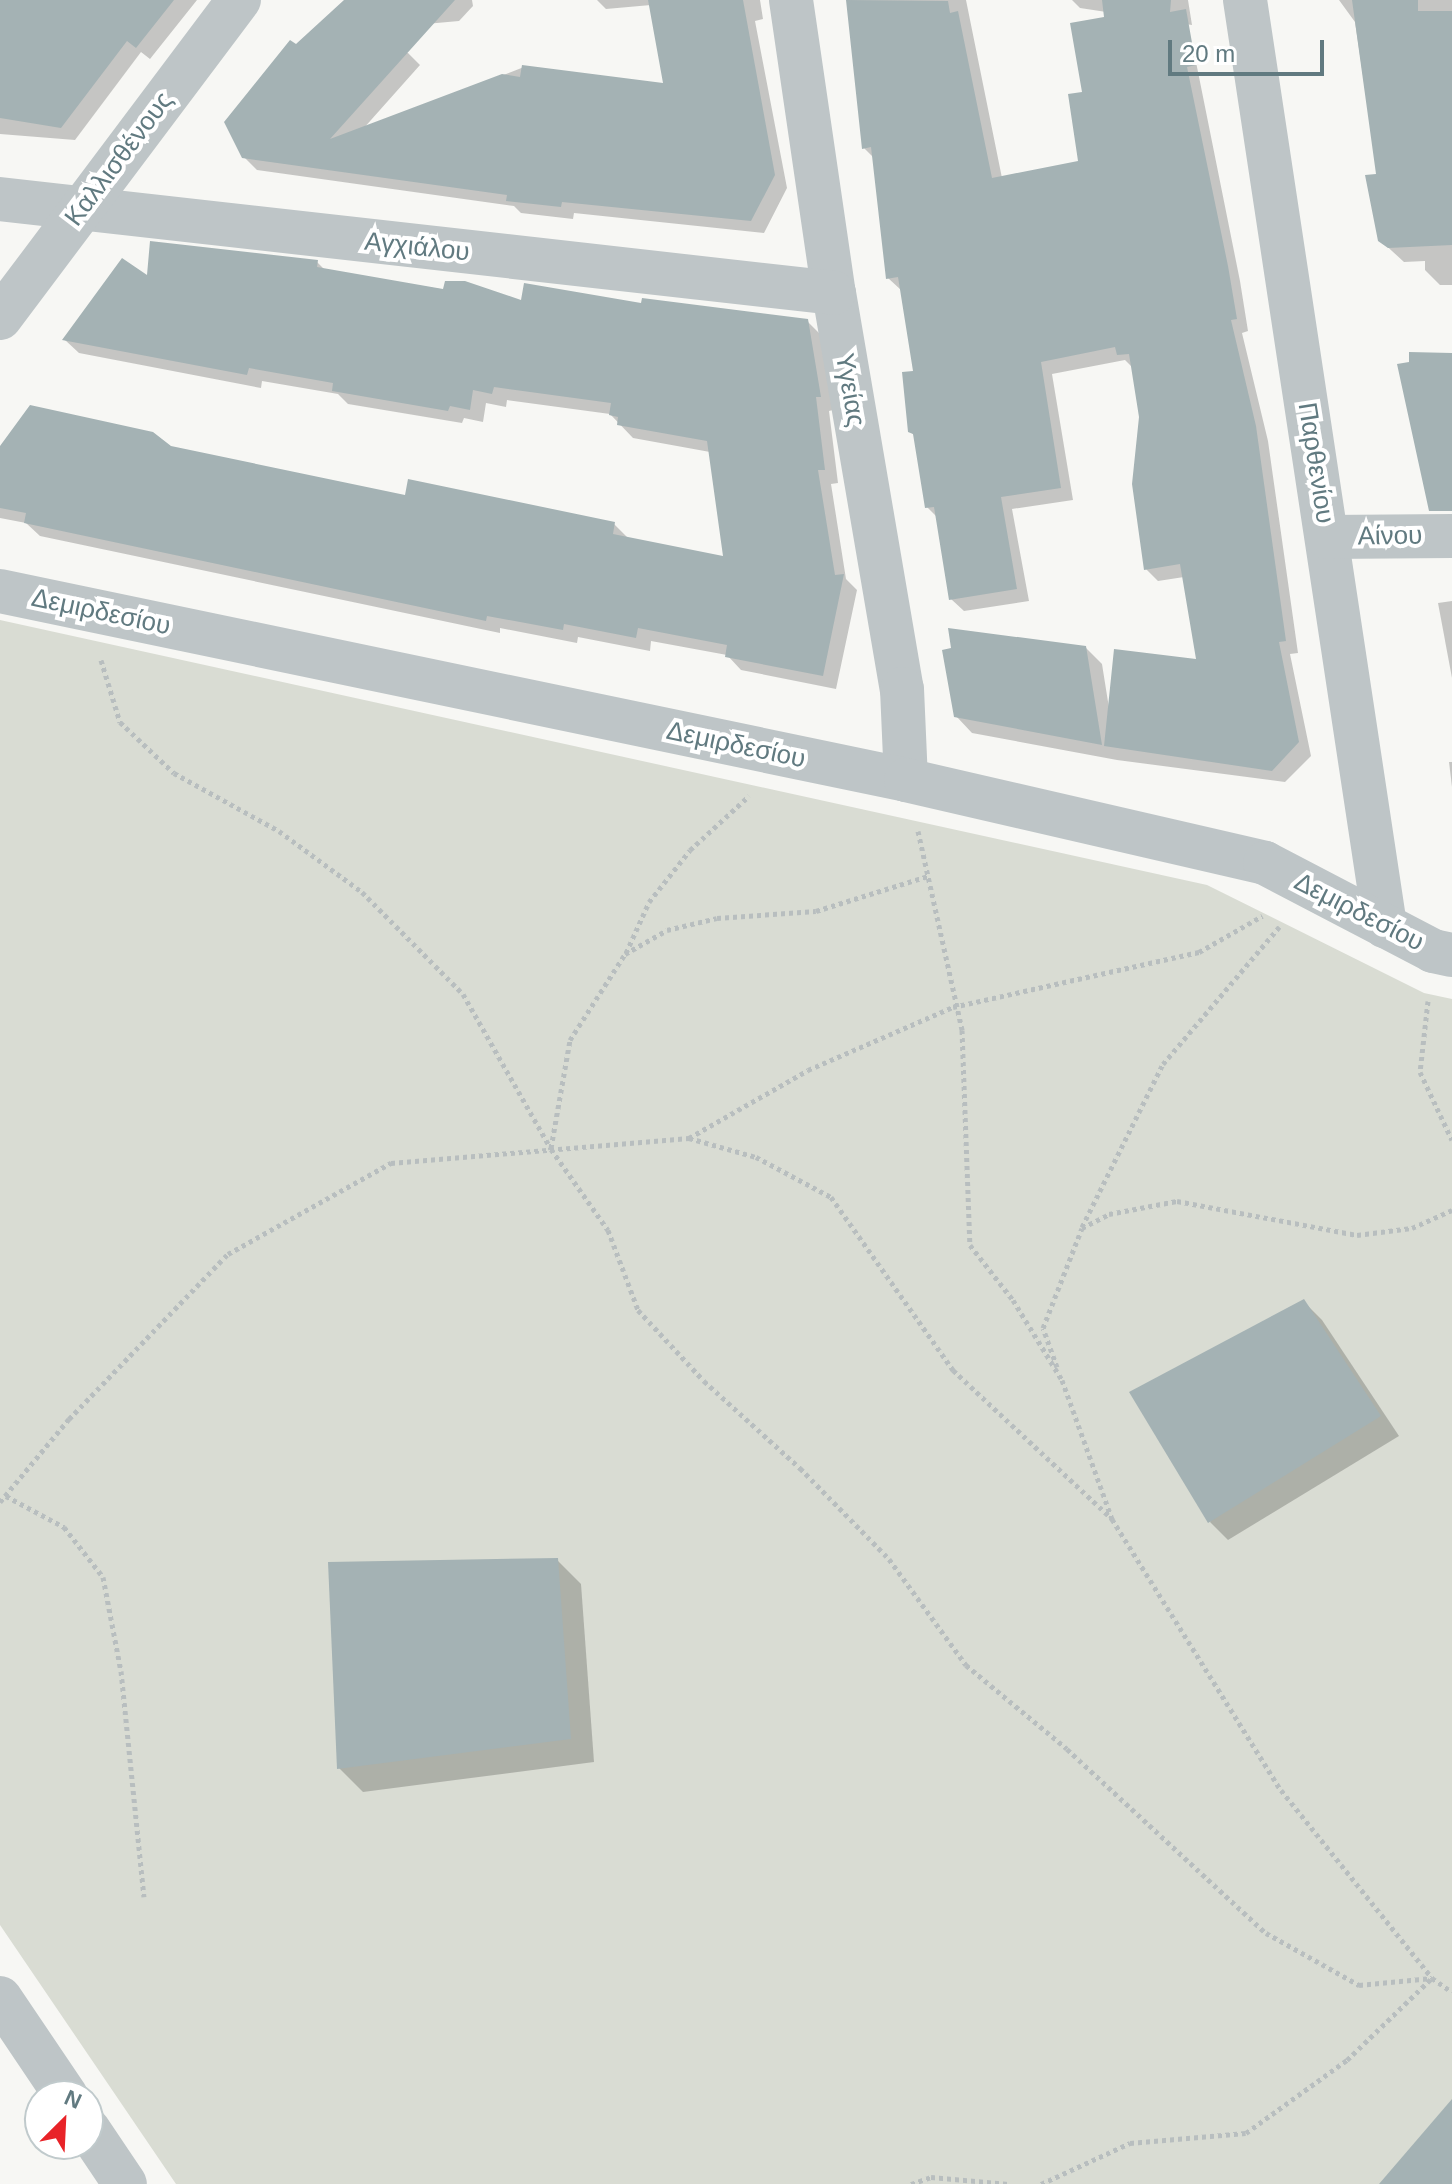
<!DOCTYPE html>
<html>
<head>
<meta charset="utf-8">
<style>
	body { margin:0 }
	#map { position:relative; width:1452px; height:2184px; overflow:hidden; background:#f7f7f4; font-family:Helvetica,sans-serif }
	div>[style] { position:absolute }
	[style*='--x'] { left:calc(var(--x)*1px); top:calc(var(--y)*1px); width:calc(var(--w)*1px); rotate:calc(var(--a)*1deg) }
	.green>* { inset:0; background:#d9dcd3 }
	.shadow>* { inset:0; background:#0003 }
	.building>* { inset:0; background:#a4b2b4 }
	.path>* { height:5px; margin-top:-2.5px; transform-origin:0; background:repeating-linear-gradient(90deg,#b8bebf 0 4px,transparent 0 8px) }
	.minor>* { height:44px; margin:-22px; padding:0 22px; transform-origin:22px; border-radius:22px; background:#bec5c7 }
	span { translate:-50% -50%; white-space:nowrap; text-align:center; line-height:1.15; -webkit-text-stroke:8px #fff; paint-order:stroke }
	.street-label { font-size:26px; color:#617a80 }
	.north { position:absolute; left:24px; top:2080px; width:80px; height:80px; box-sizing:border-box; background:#fff; border:2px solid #c0cacc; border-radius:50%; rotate:24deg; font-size:22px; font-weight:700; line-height:32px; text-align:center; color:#617a80 }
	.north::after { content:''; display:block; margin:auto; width:28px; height:36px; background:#e82328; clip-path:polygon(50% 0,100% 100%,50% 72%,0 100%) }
	.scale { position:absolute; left:1168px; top:40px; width:156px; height:36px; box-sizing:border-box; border:4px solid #617a80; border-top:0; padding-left:10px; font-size:24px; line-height:28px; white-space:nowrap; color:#617a80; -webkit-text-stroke:6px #fff; paint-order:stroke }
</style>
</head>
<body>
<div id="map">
	<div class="green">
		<div style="clip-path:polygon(0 620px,1207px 885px,1424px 993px,1452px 999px,1452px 2184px,176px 2184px,0 1925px)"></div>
	</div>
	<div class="shadow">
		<div style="clip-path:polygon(0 0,197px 0,150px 59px,141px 52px,75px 140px,0 134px)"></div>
		<div style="clip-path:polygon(347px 0,472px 0,473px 6px,459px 21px,337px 32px)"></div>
		<div style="clip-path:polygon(597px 0,760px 0,763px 19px,755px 21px,787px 188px,764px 233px,574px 213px,573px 219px,521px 213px,514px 206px,257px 170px,244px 157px,304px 40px,408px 53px,420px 65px,363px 129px,524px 67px,666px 85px,651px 5px,606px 9px)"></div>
		<div style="clip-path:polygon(847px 0,966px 0,1002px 178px,1080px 162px,1085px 94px,1181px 39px,1194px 52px,1240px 281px,1248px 331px,1242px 333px,1268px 441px,1298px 653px,1290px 654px,1311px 756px,1285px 782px,1117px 760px,972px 733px,956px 716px,1085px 647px,1102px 664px,1109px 708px,1199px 662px,1184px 577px,1158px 581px,1146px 569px,1141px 417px,1133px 368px,1125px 360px,1052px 374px,1073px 500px,1012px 509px,1029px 601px,964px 611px,951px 599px,938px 518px,927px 507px,916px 437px,910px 431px,915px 372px,901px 290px,888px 278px,874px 158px,864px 148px)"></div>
		<div style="clip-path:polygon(1031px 0,1188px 0,1192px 25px,1080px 8px,1072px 0)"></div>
		<div style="clip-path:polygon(1339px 0,1452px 0,1452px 285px,1440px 285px,1425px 270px,1425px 261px,1404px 262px,1380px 240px,1378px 176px,1355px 22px)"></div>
		<div style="clip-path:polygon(317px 262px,326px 271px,522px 302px,642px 305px,807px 321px,821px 335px,833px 410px,829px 411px,838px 483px,831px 484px,846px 579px,857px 590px,836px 689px,741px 670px,727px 655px,651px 641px,650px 651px,578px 637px,577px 643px,500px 628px,500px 633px,40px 536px,26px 523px,0 518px,0 449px,170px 448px,407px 498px,614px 524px,628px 538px,726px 559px,710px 452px,633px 438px,610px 414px,507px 400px,506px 407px,486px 403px,483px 422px,464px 418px,462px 423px,348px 404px,338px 394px,262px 381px,261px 388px,79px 353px,65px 340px,148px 278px)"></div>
		<div style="clip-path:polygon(1452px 601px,1452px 678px,1438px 603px)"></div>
		<div style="clip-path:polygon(1449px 762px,1452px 762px,1452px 787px)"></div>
		<div style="clip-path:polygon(1304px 1302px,1322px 1320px,1399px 1436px,1228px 1540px,1210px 1522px)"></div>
		<div style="clip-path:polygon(557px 1560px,581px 1584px,594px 1762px,363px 1792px,339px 1768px)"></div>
	</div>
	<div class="building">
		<div style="clip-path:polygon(0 0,174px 0,136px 48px,127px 41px,61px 128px,0 118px)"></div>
		<div style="clip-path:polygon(344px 0,455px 0,330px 139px,502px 74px,520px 77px,522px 65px,663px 83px,648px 0,743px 0,775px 175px,751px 221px,562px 202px,561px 207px,506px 201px,507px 195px,242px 158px,224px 122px,290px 40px,296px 44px)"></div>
		<div style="clip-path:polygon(846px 0,948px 1px,950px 13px,958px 11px,992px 178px,1078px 161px,1068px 94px,1082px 92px,1070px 23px,1104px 17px,1102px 0,1171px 0,1170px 12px,1186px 9px,1196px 65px,1187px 67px,1228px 266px,1237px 319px,1231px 320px,1256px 426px,1286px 641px,1279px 642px,1299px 742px,1272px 771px,1104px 746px,1114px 649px,1196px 659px,1180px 564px,1144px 570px,1132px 484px,1139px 417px,1129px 354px,1117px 355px,1115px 347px,1041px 362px,1061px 488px,1001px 497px,1017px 589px,949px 600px,934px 507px,925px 508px,913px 434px,908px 432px,902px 372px,913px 371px,898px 277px,886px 279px,871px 147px,862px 149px)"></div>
		<div style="clip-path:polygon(1352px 0,1418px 0,1418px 11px,1452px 11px,1452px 245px,1388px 248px,1378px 241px,1365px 175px,1376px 174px)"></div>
		<div style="clip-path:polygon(150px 241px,318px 260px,317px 267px,443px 289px,445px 281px,465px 281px,521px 300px,524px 283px,641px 303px,642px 298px,808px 319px,821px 397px,816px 397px,825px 470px,818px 470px,835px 575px,844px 574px,823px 676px,725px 657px,727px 645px,638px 628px,636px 638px,564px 624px,563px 630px,487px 616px,486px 621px,24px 523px,26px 513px,0 508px,0 446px,30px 405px,153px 432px,171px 446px,405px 495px,408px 479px,615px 522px,613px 534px,723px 556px,707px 441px,617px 425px,618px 417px,609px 415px,611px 403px,494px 387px,492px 394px,473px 390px,470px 410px,450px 406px,448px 411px,332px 391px,333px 383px,249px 368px,247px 375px,62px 340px,122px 258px,147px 275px)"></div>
		<div style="clip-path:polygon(1409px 352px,1452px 353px,1452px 511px,1429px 511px,1397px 364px,1409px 362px)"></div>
		<div style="clip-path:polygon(948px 628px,1086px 646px,1102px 745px,954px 717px,942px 650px,951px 648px)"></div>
		<div style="clip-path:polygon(1304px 1299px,1381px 1416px,1208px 1523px,1129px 1392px)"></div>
		<div style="clip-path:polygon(558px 1558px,571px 1739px,337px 1769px,328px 1562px)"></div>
		<div style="clip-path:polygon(1452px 2099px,1452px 2184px,1379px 2184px)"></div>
	</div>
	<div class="path">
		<div style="--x:101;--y:660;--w:65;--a:73"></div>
		<div style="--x:120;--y:722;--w:74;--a:43.4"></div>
		<div style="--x:174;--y:773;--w:120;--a:28.9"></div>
		<div style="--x:279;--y:831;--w:103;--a:36.3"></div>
		<div style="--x:362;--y:892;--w:144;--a:45.3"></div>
		<div style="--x:463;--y:994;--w:178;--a:60.4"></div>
		<div style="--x:551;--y:1149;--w:99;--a:54.9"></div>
		<div style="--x:608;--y:1230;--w:85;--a:69.4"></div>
		<div style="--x:638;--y:1310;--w:97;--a:47.1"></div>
		<div style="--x:704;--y:1381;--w:130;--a:42.2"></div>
		<div style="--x:800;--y:1468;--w:127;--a:45.6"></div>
		<div style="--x:889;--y:1559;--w:131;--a:54"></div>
		<div style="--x:966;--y:1665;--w:131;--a:39.7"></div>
		<div style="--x:1067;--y:1749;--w:271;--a:42.8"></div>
		<div style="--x:1266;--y:1933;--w:107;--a:29.2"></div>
		<div style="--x:1359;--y:1985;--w:73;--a:-5.5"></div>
		<div style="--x:918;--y:831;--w:204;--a:77.5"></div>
		<div style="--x:962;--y:1030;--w:215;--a:87.9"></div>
		<div style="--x:970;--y:1245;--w:70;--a:52"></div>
		<div style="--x:1013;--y:1300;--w:94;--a:58.5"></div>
		<div style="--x:1062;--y:1380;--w:148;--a:70.2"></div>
		<div style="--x:1112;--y:1519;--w:319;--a:58.1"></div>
		<div style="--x:1281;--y:1790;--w:241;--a:51.2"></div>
		<div style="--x:1432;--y:1978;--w:24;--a:35"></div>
		<div style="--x:626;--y:953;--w:56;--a:-65.7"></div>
		<div style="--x:649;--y:902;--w:66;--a:-51.7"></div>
		<div style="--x:690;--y:850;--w:80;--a:-42.5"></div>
		<div style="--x:1428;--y:1001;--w:71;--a:96.4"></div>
		<div style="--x:1420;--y:1072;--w:75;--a:64.8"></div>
		<div style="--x:689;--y:1138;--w:137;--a:-29.7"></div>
		<div style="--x:808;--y:1070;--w:158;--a:-23.5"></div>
		<div style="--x:953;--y:1007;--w:252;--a:-12.6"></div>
		<div style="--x:1199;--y:952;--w:73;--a:-29.7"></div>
		<div style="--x:551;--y:1148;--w:110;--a:-80"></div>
		<div style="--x:570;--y:1040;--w:102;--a:-57.4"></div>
		<div style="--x:625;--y:954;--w:48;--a:-29.7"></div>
		<div style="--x:667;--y:930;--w:51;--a:-13.5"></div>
		<div style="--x:717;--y:918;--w:99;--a:-4"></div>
		<div style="--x:816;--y:911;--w:117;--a:-17.4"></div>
		<div style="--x:1082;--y:1227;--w:182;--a:-63.6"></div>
		<div style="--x:1163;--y:1064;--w:180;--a:-49.7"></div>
		<div style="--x:1057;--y:1367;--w:41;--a:-109.7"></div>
		<div style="--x:1043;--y:1328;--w:107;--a:-68.7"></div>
		<div style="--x:1082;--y:1228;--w:30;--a:-27"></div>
		<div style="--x:1109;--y:1214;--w:69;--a:-10.8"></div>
		<div style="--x:1177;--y:1201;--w:183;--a:10.7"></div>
		<div style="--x:1357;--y:1235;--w:55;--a:-7.3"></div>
		<div style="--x:1412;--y:1228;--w:44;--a:-24.2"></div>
		<div style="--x:6;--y:1496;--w:66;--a:28.1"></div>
		<div style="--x:64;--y:1527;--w:63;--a:52"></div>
		<div style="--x:103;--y:1577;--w:96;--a:79.2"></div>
		<div style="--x:121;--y:1671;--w:227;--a:84.2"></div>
		<div style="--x:0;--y:1502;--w:108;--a:-50.3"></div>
		<div style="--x:69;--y:1419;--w:229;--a:-46.1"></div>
		<div style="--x:228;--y:1254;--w:187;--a:-29.2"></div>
		<div style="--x:391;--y:1163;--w:299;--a:-4.8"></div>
		<div style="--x:689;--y:1138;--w:70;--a:15.8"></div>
		<div style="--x:756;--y:1157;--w:85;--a:28.1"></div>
		<div style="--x:831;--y:1197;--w:212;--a:54.8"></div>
		<div style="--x:953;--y:1370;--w:218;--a:43.1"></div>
		<div style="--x:911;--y:2184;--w:21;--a:-19"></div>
		<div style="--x:931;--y:2177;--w:78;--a:5.1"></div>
		<div style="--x:1041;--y:2184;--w:98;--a:-24.7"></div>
		<div style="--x:1130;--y:2143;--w:116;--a:-4.9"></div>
		<div style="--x:1246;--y:2133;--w:125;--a:-35.9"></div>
		<div style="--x:1347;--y:2060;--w:118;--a:-44"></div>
	</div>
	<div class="minor">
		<div style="--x:791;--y:0;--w:296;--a:81.7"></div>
		<div style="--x:834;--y:293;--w:402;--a:80.3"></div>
		<div style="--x:902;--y:689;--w:91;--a:87.5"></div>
		<div style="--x:1245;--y:0;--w:937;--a:81.4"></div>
		<div style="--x:0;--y:199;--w:839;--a:6.43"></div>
		<div style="--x:0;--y:318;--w:398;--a:-53.1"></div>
		<div style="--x:1327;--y:537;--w:125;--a:-0.5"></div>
		<div style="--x:0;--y:591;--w:926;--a:11.78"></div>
		<div style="--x:906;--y:780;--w:368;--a:13"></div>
		<div style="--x:1265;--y:863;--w:190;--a:27.6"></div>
		<div style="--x:1433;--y:951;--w:19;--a:12"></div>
		<div style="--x:0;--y:1998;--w:118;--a:56"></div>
		<div style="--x:88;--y:2129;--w:66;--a:56.1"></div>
	</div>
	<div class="street-label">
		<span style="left:119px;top:159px;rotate:-53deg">Καλλισθένους</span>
		<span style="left:417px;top:247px;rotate:6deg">Αγχιάλου</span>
		<span style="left:850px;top:390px;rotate:80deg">Υγείας</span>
		<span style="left:1316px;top:463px;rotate:81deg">Παρθενίου</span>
		<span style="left:1390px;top:536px;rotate:-1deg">Αίνου</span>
		<span style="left:101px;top:612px;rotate:12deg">Δεμιρδεσίου</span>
		<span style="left:736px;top:745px;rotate:12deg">Δεμιρδεσίου</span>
		<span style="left:1359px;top:912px;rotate:27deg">Δεμιρδεσίου</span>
	</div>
	<div class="north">N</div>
	<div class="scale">20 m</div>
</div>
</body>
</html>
